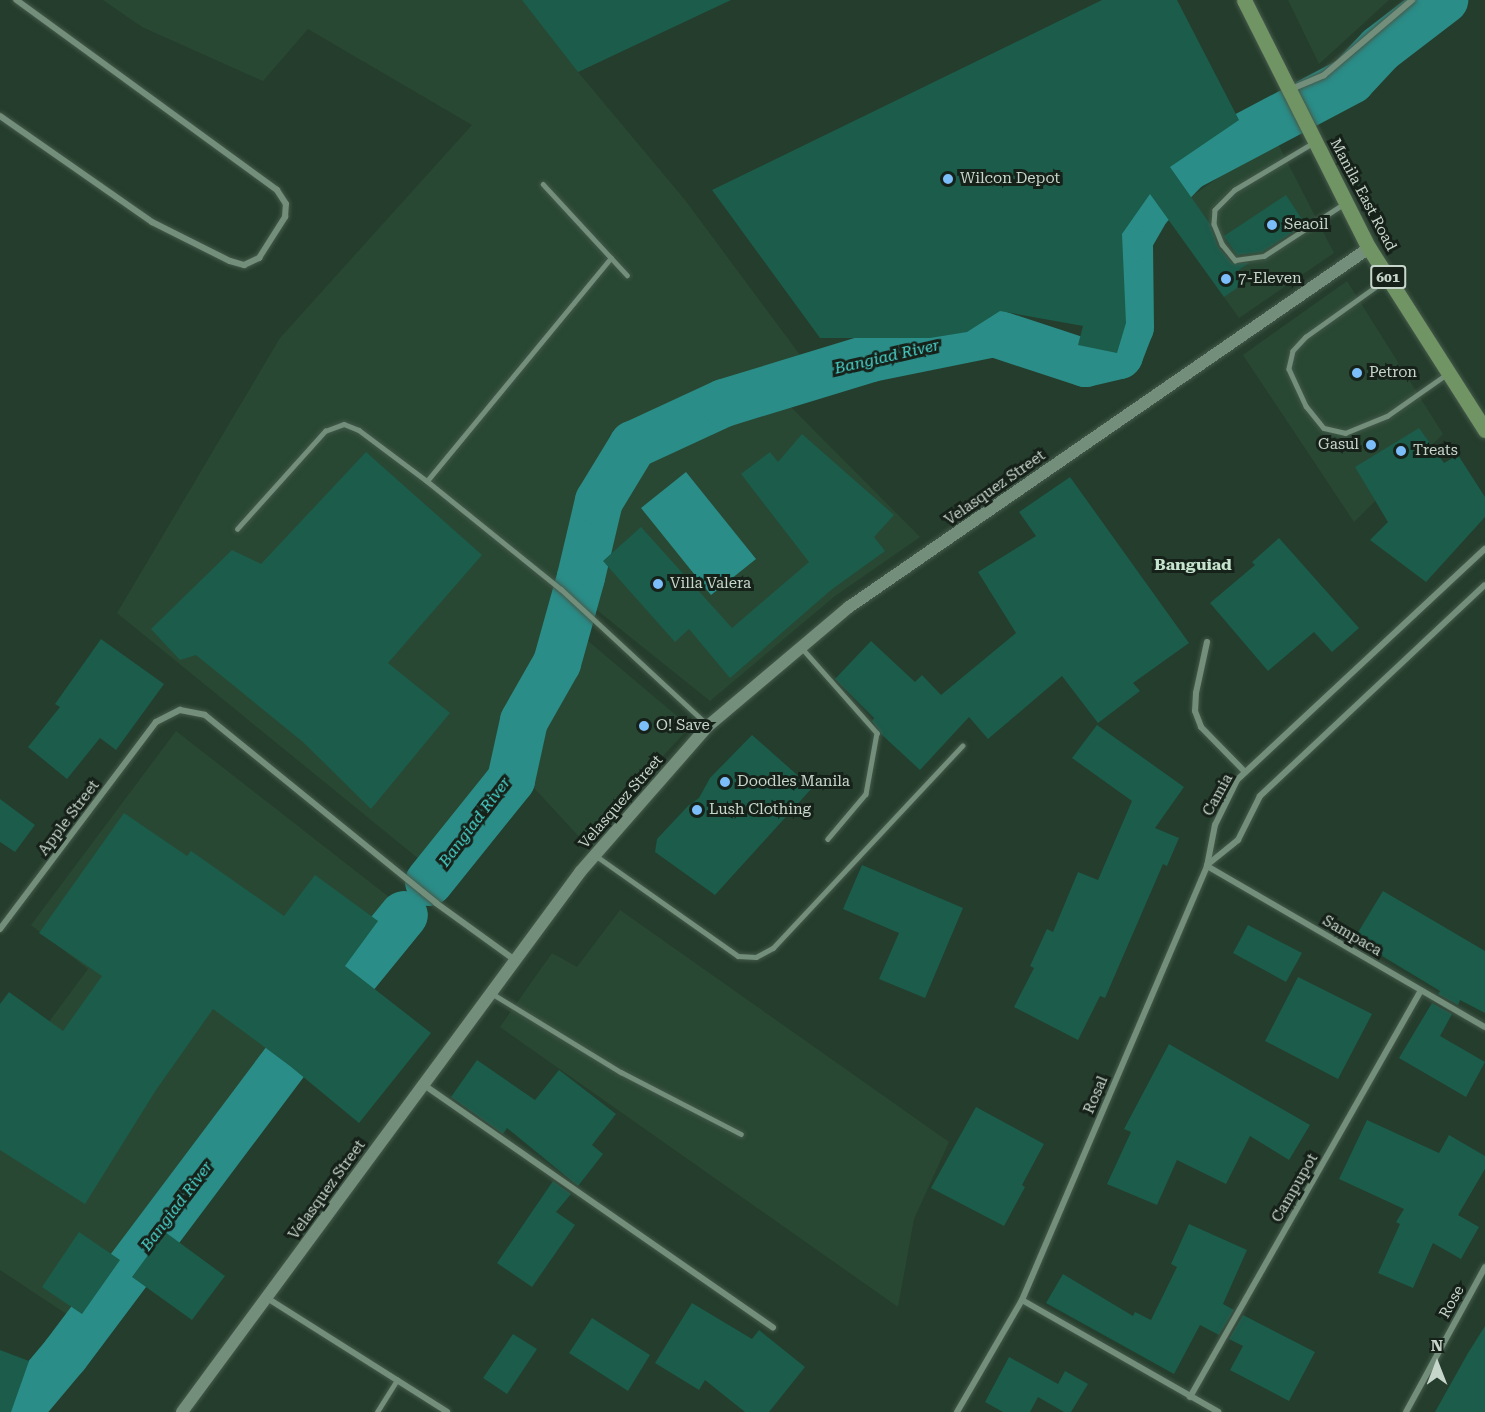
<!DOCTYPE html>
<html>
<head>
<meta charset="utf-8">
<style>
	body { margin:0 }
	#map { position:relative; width:1485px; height:1412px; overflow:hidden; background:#253d2c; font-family:"Roboto Serif",serif }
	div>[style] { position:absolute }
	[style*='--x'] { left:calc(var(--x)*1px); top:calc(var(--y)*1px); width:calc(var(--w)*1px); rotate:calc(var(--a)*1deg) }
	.built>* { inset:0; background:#294833 }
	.water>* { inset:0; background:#2a8d88 }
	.river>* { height:48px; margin:-24px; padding:0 24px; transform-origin:24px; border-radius:24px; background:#2a8d88 }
	.building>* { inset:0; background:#1b5c4b }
	.roads { filter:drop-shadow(0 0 2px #44594b) drop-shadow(0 0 2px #44594b) }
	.service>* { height:4.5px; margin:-2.25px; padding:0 2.25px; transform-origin:2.25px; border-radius:2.25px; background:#738e7a }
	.minor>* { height:6px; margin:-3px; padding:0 3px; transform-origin:3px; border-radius:3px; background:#738e7a }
	.secondary>* { height:12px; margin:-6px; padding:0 6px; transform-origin:6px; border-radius:6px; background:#738e7a }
	.primary>* { height:15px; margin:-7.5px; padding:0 7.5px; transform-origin:7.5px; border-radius:7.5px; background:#719464 }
	.dots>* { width:16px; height:16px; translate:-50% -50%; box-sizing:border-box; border:3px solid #162119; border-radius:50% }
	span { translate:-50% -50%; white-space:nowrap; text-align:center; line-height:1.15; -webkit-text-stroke:6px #162119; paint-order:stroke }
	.shield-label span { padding:2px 4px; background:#162119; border:2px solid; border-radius:4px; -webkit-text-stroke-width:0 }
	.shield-label { font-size:14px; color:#c7d6cb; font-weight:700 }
	.poi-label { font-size:15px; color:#c7d6cb }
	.left { translate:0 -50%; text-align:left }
	.right { translate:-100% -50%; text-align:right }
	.street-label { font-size:15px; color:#c7d6cb }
	.water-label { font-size:16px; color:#49d6cf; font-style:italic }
	.neighbourhood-label { font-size:16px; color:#c5e3cd; font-weight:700 }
	.north { position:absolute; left:1407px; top:1334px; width:60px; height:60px; -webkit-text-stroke:4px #162119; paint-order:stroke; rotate:0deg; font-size:16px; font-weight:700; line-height:24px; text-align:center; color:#c7d6cb }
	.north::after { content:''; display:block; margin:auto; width:21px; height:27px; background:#c7d6cb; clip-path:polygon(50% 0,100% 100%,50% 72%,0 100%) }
</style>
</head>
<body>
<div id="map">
	<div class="built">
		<div style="clip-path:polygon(103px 0,730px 0,578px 72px,685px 200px,800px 355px,770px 376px,704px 398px,636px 427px,595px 481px,580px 546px,544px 662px,507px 725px,499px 772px,425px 864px,117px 613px,280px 338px,472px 125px,308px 29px,263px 81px,142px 27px)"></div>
		<div style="clip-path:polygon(1288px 0,1389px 0,1319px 64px)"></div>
		<div style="clip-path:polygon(1275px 138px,1334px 253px,1239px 318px,1165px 215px)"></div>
		<div style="clip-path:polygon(1347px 281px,1443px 434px,1354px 522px,1243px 355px)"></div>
		<div style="clip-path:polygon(777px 393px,920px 537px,835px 596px,710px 701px,583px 599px,612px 491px,643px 449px,721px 410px)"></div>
		<div style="clip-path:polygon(575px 630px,690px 727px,584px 842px,522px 775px,535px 719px,564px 669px)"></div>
		<div style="clip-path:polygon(176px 731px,398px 904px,77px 1321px,0 1270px,0 1088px,88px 969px,31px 925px)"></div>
		<div style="clip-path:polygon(620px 910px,949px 1142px,914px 1219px,898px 1307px,500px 1027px,552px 953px,577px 967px)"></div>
	</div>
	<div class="water">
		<div style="clip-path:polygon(686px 472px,756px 559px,711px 595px,641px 508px)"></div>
	</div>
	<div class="river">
		<div style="--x:429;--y:882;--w:131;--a:-51.2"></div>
		<div style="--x:511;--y:780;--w:60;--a:-77.6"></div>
		<div style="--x:524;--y:721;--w:67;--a:-60.4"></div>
		<div style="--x:557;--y:663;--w:89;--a:-74.4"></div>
		<div style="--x:581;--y:577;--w:78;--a:-76.7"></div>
		<div style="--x:599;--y:501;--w:66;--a:-58.7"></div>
		<div style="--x:633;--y:445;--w:100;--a:-24.8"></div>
		<div style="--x:724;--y:403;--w:154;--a:-17"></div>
		<div style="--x:871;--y:358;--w:126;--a:-11.5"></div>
		<div style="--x:994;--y:333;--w:96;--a:18.2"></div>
		<div style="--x:1085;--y:363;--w:35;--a:-13"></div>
		<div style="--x:1119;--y:355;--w:30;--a:-69"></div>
		<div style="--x:1130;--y:327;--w:88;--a:-90.7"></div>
		<div style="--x:1129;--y:239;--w:36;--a:-60"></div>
		<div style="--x:1147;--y:208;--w:57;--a:-45.7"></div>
		<div style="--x:1187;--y:167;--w:186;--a:-27.9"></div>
		<div style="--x:1351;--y:80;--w:42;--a:-46.9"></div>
		<div style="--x:1380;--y:49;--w:81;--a:-37.4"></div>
		<div style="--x:17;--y:1412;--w:75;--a:-49.9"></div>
		<div style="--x:65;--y:1355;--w:386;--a:-53.1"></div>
		<div style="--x:297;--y:1046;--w:169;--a:-50.8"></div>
	</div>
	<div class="building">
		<div style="clip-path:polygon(522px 0,731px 0,578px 72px)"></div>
		<div style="clip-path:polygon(1102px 0,1177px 0,1239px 120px,1170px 167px,1210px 224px,1218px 247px,1232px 263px,1249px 263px,1234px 273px,1243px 284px,1224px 297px,1150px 194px,1122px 234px,1126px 323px,1117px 353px,1078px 345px,1083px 326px,1000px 311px,967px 332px,930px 338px,820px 338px,712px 190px)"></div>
		<div style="clip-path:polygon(1286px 195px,1305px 224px,1262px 252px,1237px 255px,1224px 236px)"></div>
		<div style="clip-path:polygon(1419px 428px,1444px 463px,1458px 455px,1485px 497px,1485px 517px,1426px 582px,1370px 540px,1388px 522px,1355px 467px)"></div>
		<div style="clip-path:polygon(802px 434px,894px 515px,874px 537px,885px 551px,831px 590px,730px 678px,689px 629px,675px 642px,603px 561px,641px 527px,732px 628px,809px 562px,741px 474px,770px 452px,778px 462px)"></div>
		<div style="clip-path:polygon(366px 452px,482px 555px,388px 663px,450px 713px,371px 809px,303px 742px,196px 655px,180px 660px,151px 629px,232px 550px,261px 564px)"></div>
		<div style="clip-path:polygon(1070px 477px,1189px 643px,1133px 683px,1140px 691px,1098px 723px,1062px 676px,988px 739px,969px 717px,920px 770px,881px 734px,872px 721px,874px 718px,835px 679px,871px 641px,915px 682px,922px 675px,941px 695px,1016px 633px,978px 572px,1036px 536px,1019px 512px)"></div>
		<div style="clip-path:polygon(1279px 538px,1359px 628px,1332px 652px,1314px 632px,1268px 671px,1210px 603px,1255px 565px,1252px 562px)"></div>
		<div style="clip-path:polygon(101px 639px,164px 684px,116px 750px,100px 738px,67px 779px,28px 747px,60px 707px,55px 704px)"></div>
		<div style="clip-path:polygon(1097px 725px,1184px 787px,1155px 828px,1179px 838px,1167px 866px,1163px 864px,1105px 998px,1100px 996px,1078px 1040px,1014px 1007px,1034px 968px,1030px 966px,1047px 929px,1053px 932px,1078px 872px,1098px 880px,1132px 801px,1072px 758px)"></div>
		<div style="clip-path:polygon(752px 735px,812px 788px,715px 895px,655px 852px,657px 839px,688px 806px,699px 798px,710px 778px)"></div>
		<div style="clip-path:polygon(0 799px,35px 825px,15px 852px,0 842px)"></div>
		<div style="clip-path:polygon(124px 813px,187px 856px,191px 851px,284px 916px,315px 875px,378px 921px,345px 966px,431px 1033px,359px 1123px,290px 1066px,213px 1009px,156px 1090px,85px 1204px,0 1150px,0 1004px,9px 992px,63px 1031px,102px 976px,39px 933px)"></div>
		<div style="clip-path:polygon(862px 865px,963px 908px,925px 998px,879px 979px,899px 933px,843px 909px)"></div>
		<div style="clip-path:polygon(1383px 891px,1485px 951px,1485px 1013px,1460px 1000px,1458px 1005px,1438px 994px,1440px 991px,1354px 939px)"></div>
		<div style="clip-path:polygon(1248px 925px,1302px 953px,1286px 982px,1233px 953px)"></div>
		<div style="clip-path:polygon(1298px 977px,1372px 1014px,1338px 1079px,1265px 1041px)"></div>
		<div style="clip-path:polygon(1432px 1003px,1452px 1014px,1440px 1036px,1485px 1062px,1466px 1097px,1399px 1058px)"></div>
		<div style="clip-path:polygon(1169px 1044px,1310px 1125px,1289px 1160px,1250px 1136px,1226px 1184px,1177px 1160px,1157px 1205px,1107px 1184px,1131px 1132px,1124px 1129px)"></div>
		<div style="clip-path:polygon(477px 1060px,535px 1100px,559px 1070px,616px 1114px,592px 1145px,603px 1154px,578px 1186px,507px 1128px,503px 1134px,451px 1097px)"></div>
		<div style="clip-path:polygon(976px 1107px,1044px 1144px,1022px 1185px,1025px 1187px,1004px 1226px,931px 1188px)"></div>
		<div style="clip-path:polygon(1367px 1120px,1439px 1153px,1449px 1135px,1485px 1156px,1485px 1169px,1458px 1215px,1479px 1227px,1461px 1259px,1433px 1243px,1413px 1288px,1378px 1273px,1400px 1224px,1396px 1222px,1404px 1209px,1339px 1179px)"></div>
		<div style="clip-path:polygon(553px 1181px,571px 1194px,556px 1212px,575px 1225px,532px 1287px,497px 1263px)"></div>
		<div style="clip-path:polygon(1189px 1224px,1247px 1250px,1223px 1304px,1234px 1310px,1219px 1335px,1200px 1325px,1174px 1374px,1046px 1303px,1063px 1274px,1133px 1316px,1135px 1312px,1151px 1320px,1177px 1267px,1171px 1264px)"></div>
		<div style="clip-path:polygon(79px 1232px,120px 1260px,82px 1314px,42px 1287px)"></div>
		<div style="clip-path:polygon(165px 1232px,225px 1276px,192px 1320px,132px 1277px)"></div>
		<div style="clip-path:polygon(692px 1303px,752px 1339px,759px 1330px,805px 1367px,769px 1412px,745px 1412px,705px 1380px,699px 1390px,655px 1363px)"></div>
		<div style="clip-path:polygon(1243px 1315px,1315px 1352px,1289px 1401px,1230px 1370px,1243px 1346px,1229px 1339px)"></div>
		<div style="clip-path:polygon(592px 1318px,650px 1355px,628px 1391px,569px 1353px)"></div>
		<div style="clip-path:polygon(1485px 1326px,1485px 1412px,1435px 1412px,1468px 1353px)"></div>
		<div style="clip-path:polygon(513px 1334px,537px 1349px,507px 1394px,483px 1378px)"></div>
		<div style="clip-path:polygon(0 1350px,29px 1361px,11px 1412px,0 1412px)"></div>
		<div style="clip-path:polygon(1009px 1357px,1058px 1384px,1065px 1371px,1088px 1384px,1071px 1412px,1064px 1412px,1038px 1397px,1030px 1412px,1003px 1412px,985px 1402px)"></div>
	</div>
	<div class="roads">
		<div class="service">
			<div style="--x:1312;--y:144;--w:90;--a:149.1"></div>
			<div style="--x:1235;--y:190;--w:28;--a:135"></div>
			<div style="--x:1215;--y:210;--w:14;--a:94"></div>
			<div style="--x:1214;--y:224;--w:22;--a:68"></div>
			<div style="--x:1222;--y:244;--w:21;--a:51"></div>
			<div style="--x:1235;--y:260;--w:29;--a:-8"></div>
			<div style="--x:1264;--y:256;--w:97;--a:-33.2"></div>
			<div style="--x:543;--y:184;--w:124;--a:47.3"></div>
			<div style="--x:1386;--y:280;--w:98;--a:144.5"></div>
			<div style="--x:1306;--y:337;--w:19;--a:133"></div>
			<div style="--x:1293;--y:351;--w:18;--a:103"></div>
			<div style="--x:1289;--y:369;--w:41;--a:65.3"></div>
			<div style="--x:1306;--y:406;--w:28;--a:51"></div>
			<div style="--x:1324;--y:428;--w:22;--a:13"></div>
			<div style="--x:1345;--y:433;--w:45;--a:-22"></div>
			<div style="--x:1387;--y:416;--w:73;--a:-35"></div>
			<div style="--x:427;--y:481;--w:289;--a:-50.5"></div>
			<div style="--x:237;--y:529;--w:132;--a:-48.1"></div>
			<div style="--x:325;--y:431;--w:20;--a:-20"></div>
			<div style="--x:344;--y:424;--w:16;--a:22"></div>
			<div style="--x:359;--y:430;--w:85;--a:36.9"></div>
			<div style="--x:427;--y:481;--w:172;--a:38.9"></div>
			<div style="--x:561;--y:589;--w:199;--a:42.8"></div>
			<div style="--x:801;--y:647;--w:115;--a:48.5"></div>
			<div style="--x:877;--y:733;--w:62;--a:100.2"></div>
			<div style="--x:866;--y:794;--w:59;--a:130.2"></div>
			<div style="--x:595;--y:855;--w:175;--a:35.2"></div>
			<div style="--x:738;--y:956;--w:18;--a:3"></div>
			<div style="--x:756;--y:957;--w:19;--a:-28"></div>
			<div style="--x:773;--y:948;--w:277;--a:-46.9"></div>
			<div style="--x:493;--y:994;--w:150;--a:31.4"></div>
			<div style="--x:621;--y:1072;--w:135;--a:27.3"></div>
			<div style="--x:377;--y:1412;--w:38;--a:-58"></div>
		</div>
		<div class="minor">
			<div style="--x:1289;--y:90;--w:38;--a:-23"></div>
			<div style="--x:1324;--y:75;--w:116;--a:-40.4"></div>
			<div style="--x:0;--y:116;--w:185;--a:34.9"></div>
			<div style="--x:152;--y:222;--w:87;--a:26.6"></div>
			<div style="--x:230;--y:261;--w:15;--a:16"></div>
			<div style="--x:244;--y:265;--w:17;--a:-25"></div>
			<div style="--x:259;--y:258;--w:49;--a:-57.6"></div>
			<div style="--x:285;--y:217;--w:13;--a:-86"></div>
			<div style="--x:286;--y:204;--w:17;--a:-123"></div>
			<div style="--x:277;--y:190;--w:323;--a:-143.9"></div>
			<div style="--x:1207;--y:642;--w:52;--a:102.2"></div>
			<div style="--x:1196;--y:693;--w:18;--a:93"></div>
			<div style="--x:1195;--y:711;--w:17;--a:69"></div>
			<div style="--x:1201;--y:727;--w:63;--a:45.6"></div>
			<div style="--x:1207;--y:865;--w:40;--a:-39"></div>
			<div style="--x:1238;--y:840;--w:49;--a:-63.4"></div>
			<div style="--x:1260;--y:796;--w:308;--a:-43.2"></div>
			<div style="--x:1207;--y:866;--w:321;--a:30.1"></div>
			<div style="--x:0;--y:929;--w:259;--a:-53"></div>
			<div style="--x:156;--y:722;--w:27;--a:-27"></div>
			<div style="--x:180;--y:710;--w:25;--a:11"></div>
			<div style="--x:205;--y:715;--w:298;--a:39.1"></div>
			<div style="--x:436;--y:903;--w:99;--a:35.9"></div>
			<div style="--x:424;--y:1085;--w:425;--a:34.8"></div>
			<div style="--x:267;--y:1298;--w:213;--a:32.3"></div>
			<div style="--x:1022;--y:1300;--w:226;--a:29.7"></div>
			<div style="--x:1190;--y:1397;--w:467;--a:-60.4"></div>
			<div style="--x:957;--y:1412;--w:129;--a:-59.9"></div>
			<div style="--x:1022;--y:1300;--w:472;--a:-66.9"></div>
			<div style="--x:1207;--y:866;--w:42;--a:-79"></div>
			<div style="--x:1215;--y:825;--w:50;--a:-63.9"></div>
			<div style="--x:1237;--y:780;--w:339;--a:-43"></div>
			<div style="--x:1406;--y:1412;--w:165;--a:-61.4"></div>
		</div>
		<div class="secondary">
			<div style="--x:182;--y:1412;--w:672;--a:-53.59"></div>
			<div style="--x:581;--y:871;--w:193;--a:-48.8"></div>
			<div style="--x:708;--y:726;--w:185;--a:-40.2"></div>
			<div style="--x:849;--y:607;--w:632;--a:-34.62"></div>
		</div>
		<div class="primary">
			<div style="--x:1244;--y:0;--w:278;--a:63.3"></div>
			<div style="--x:1369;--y:248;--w:216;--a:57.5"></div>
		</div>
	</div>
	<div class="dots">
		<div style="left:948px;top:179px;background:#7cbef9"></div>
		<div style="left:1272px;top:225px;background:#7cbef9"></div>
		<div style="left:1226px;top:279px;background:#7cbef9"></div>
		<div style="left:1357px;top:373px;background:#7cbef9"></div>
		<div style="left:1371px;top:445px;background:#7cbef9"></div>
		<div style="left:1401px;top:451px;background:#7cbef9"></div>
		<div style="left:658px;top:584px;background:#7cbef9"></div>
		<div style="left:644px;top:726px;background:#7cbef9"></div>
		<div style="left:725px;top:782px;background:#7cbef9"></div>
		<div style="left:697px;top:810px;background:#7cbef9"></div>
	</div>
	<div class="shield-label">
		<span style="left:1388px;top:277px">601</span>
	</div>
	<div class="poi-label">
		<span class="left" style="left:960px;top:179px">Wilcon Depot</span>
		<span class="left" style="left:1284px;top:225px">Seaoil</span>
		<span class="left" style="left:1238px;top:279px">7-Eleven</span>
		<span class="left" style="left:1369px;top:373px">Petron</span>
		<span class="right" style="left:1359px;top:445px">Gasul</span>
		<span class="left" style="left:1413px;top:451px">Treats</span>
		<span class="left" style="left:670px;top:584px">Villa Valera</span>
		<span class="left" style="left:656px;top:726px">O! Save</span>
		<span class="left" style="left:737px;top:782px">Doodles Manila</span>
		<span class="left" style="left:709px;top:810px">Lush Clothing</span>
	</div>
	<div class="street-label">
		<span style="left:1363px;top:195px;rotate:62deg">Manila East Road</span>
		<span style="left:995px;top:488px;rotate:-35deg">Velasquez Street</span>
		<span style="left:1218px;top:795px;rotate:-61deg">Camia</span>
		<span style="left:621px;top:802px;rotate:-49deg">Velasquez Street</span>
		<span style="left:69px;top:818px;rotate:-53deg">Apple Street</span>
		<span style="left:1352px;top:936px;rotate:30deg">Sampaca</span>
		<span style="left:1096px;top:1095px;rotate:-67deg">Rosal</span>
		<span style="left:1295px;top:1188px;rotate:-60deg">Campupot</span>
		<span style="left:327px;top:1190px;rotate:-54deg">Velasquez Street</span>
		<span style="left:1452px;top:1302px;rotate:-61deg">Rose</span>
	</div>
	<div class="water-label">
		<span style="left:887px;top:357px;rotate:-13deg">Bangiad River</span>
		<span style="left:475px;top:822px;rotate:-53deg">Bangiad River</span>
		<span style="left:177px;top:1206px;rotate:-53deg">Bangiad River</span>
	</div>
	<div class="neighbourhood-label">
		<span style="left:1193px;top:565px">Banguiad</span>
	</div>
	<div class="north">N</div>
</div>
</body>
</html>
